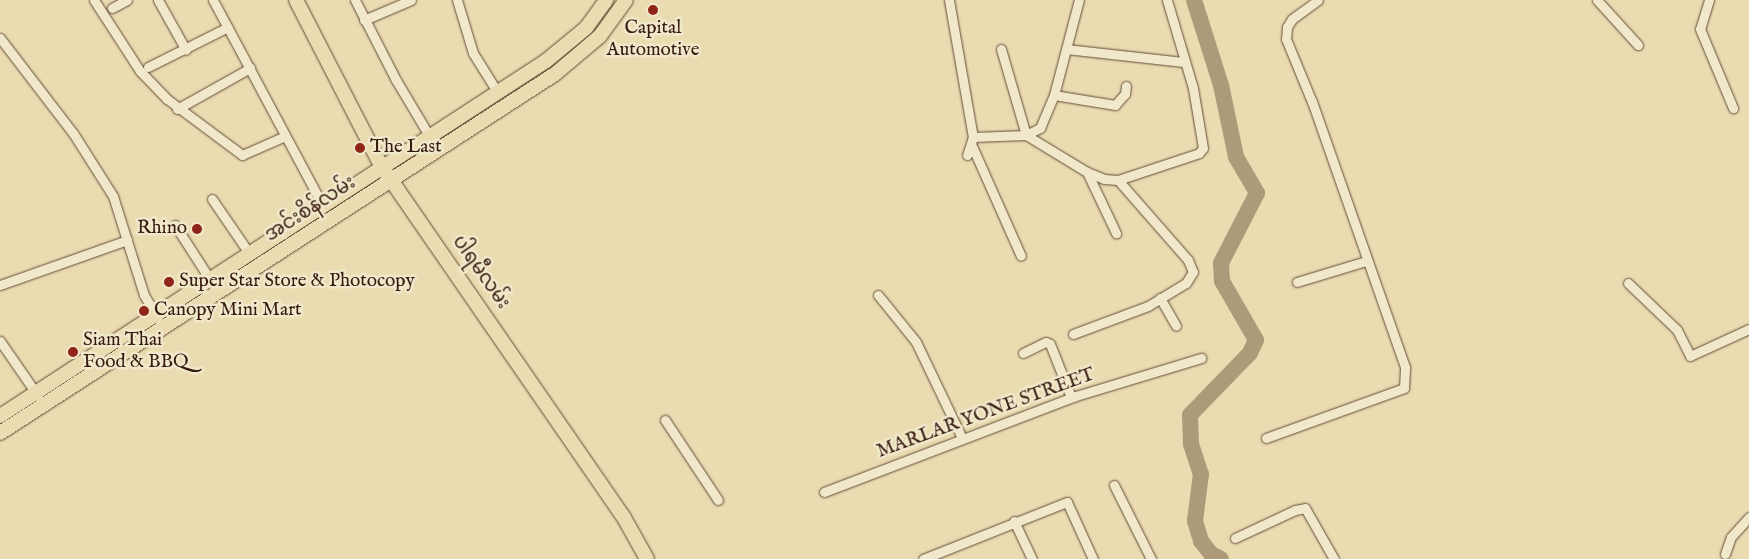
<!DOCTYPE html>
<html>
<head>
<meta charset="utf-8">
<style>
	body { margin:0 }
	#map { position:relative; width:1749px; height:559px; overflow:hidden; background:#eadbb0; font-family:"IM FELL English","Noto Sans Myanmar",serif }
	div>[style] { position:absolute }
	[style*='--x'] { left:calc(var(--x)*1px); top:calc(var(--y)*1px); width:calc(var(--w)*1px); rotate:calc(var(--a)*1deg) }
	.river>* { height:16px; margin:-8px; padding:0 8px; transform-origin:8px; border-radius:8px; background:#ad9a79 }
	.roads { filter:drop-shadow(0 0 1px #644b37) drop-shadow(0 0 1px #644b37) }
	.minor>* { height:9px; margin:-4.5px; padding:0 4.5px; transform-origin:4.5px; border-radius:4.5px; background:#f1e8cc }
	.primary>* { height:14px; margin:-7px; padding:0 7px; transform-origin:7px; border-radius:7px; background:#eadbb0 }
	.dots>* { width:14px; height:14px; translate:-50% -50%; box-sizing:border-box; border:2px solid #f1e8cc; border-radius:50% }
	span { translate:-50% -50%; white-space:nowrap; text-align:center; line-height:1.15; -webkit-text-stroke:5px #f1e8cc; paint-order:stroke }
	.poi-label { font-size:19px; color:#381b0f }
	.left { translate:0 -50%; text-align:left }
	.right { translate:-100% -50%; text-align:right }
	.street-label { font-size:19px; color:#381b0f }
</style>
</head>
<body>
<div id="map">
	<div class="river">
		<div style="--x:1194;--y:0;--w:89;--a:72.4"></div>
		<div style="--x:1221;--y:85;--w:74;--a:78.2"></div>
		<div style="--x:1236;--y:157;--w:42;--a:59.7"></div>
		<div style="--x:1257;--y:193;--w:79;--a:117.2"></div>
		<div style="--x:1221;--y:263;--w:18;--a:87"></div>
		<div style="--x:1222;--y:281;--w:68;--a:60"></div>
		<div style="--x:1256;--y:340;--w:14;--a:115"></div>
		<div style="--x:1250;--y:353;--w:86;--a:134.1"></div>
		<div style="--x:1190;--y:415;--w:29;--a:88"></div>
		<div style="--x:1191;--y:444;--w:32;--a:72"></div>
		<div style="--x:1201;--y:474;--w:47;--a:97.3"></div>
		<div style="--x:1195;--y:521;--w:21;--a:73"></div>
		<div style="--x:1201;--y:541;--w:16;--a:52"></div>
		<div style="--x:1211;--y:554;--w:11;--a:27"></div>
	</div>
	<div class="roads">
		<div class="minor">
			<div style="--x:94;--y:0;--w:85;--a:57.1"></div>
			<div style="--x:140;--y:71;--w:39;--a:46"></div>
			<div style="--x:167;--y:99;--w:94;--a:36.7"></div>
			<div style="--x:242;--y:155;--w:47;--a:-23.8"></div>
			<div style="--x:158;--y:0;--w:57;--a:60.8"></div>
			<div style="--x:213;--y:0;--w:234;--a:61.9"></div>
			<div style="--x:355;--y:0;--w:90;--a:62.9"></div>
			<div style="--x:396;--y:80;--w:66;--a:59.2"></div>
			<div style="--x:457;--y:0;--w:55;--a:73.2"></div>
			<div style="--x:473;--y:53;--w:47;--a:58"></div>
			<div style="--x:949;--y:0;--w:139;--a:80.1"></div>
			<div style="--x:973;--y:137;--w:19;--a:108"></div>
			<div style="--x:1597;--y:0;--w:61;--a:47.7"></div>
			<div style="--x:1709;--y:0;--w:30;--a:107"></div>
			<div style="--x:1700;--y:29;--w:86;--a:67.3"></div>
			<div style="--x:112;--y:8;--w:17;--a:-28"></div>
			<div style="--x:364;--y:20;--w:51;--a:-23.1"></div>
			<div style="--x:0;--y:38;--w:120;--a:52.5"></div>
			<div style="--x:73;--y:133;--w:75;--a:57.6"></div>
			<div style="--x:113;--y:196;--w:104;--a:72.6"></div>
			<div style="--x:144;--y:295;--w:27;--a:59"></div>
			<div style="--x:1001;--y:49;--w:90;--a:73.8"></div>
			<div style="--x:1026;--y:135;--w:71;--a:31.2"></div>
			<div style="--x:1087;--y:172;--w:18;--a:22"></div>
			<div style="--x:1104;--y:179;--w:14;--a:4"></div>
			<div style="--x:1118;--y:180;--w:85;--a:-18.4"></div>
			<div style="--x:1199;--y:153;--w:6;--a:-51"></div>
			<div style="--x:1203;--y:148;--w:61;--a:-99.5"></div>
			<div style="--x:1193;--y:88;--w:92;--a:-106.5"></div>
			<div style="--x:1066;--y:49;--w:118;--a:6.3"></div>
			<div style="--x:148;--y:67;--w:89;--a:-26.6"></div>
			<div style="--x:1054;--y:95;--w:62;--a:9.3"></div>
			<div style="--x:1115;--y:105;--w:15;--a:-48"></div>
			<div style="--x:1125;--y:94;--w:8;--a:-83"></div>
			<div style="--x:177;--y:109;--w:84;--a:-29.3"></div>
			<div style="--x:973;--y:137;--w:53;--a:-2.2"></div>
			<div style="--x:1026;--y:135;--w:16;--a:-27"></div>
			<div style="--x:1040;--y:128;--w:36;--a:-67"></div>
			<div style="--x:1054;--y:95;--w:98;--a:-75.3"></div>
			<div style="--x:972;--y:146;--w:120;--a:66"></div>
			<div style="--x:1087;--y:172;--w:68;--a:64.6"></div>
			<div style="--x:212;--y:199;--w:65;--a:55.6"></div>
			<div style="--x:175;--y:225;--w:63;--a:57.3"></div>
			<div style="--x:1297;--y:282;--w:72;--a:-16.9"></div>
			<div style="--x:1628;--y:283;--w:68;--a:43.8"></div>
			<div style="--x:1677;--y:330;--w:29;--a:63"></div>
			<div style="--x:1690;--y:356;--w:65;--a:-24.6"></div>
			<div style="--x:0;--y:285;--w:135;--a:-19.5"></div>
			<div style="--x:878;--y:295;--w:60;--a:51"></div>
			<div style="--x:916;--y:342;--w:106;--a:64.4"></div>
			<div style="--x:1160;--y:298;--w:32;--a:60"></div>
			<div style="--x:1073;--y:334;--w:80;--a:-20.5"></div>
			<div style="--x:1148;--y:306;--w:44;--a:-31.2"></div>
			<div style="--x:1186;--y:283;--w:13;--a:-58"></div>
			<div style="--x:1193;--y:272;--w:13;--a:-113"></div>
			<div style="--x:1188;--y:260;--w:106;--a:-131.2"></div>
			<div style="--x:0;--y:341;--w:67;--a:55.4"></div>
			<div style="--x:1023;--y:353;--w:25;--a:-26"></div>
			<div style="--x:1046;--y:342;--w:4;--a:27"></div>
			<div style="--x:1050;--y:344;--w:57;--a:68.4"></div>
			<div style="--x:665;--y:420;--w:96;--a:56.5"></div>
			<div style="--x:1266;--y:438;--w:147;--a:-19.9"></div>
			<div style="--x:1404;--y:388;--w:21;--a:-87"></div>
			<div style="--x:1405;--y:367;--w:281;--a:-109.3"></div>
			<div style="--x:1312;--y:102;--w:68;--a:-112.4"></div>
			<div style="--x:1286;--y:39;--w:12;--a:-85"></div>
			<div style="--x:1287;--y:27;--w:9;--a:-58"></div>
			<div style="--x:1292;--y:19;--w:32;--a:-36"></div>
			<div style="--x:1114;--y:485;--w:83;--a:63.4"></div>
			<div style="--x:824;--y:492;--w:270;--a:-20.9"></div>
			<div style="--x:1076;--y:396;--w:131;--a:-16.9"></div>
			<div style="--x:1014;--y:521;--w:42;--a:64.7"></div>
			<div style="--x:1235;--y:538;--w:66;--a:-25"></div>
			<div style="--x:1295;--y:510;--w:10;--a:-11"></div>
			<div style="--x:1305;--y:508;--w:59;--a:60.4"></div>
			<div style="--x:1725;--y:554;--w:18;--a:-71"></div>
			<div style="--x:1731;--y:537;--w:27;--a:-48"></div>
			<div style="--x:923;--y:559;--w:155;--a:-21.6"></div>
			<div style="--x:1067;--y:502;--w:63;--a:65.5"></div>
		</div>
		<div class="primary">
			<div style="--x:296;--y:0;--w:188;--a:62.8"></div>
			<div style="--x:382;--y:167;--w:424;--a:55.4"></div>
			<div style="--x:623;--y:516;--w:49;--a:60.8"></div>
			<div style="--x:0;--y:416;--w:651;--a:-33.03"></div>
			<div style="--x:546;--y:61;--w:52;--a:-39.5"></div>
			<div style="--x:586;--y:28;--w:34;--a:-54"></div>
			<div style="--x:0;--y:433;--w:661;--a:-32.9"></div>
			<div style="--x:555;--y:74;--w:59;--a:-40.2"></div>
			<div style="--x:600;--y:36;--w:44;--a:-54.2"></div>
		</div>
	</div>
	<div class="dots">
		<div style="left:653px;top:10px;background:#8f2418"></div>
		<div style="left:360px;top:148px;background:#8f2418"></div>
		<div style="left:197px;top:229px;background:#8f2418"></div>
		<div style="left:169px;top:282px;background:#8f2418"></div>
		<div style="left:144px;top:311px;background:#8f2418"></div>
		<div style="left:73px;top:352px;background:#8f2418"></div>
	</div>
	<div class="poi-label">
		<span style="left:653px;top:40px">Capital<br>Automotive</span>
		<span class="left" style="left:370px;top:148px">The Last</span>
		<span class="right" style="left:187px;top:229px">Rhino</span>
		<span class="left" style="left:179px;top:282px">Super Star Store &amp; Photocopy</span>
		<span class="left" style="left:154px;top:311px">Canopy Mini Mart</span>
		<span class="left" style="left:83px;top:352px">Siam Thai<br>Food &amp; BBQ</span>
	</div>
	<div class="street-label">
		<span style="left:311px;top:210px;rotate:-33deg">အင်းစိန်လမ်း</span>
		<span style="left:480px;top:273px;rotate:55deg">ပါရမီလမ်း</span>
		<span style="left:986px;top:414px;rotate:-20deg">MARLAR YONE STREET</span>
	</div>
</div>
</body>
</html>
